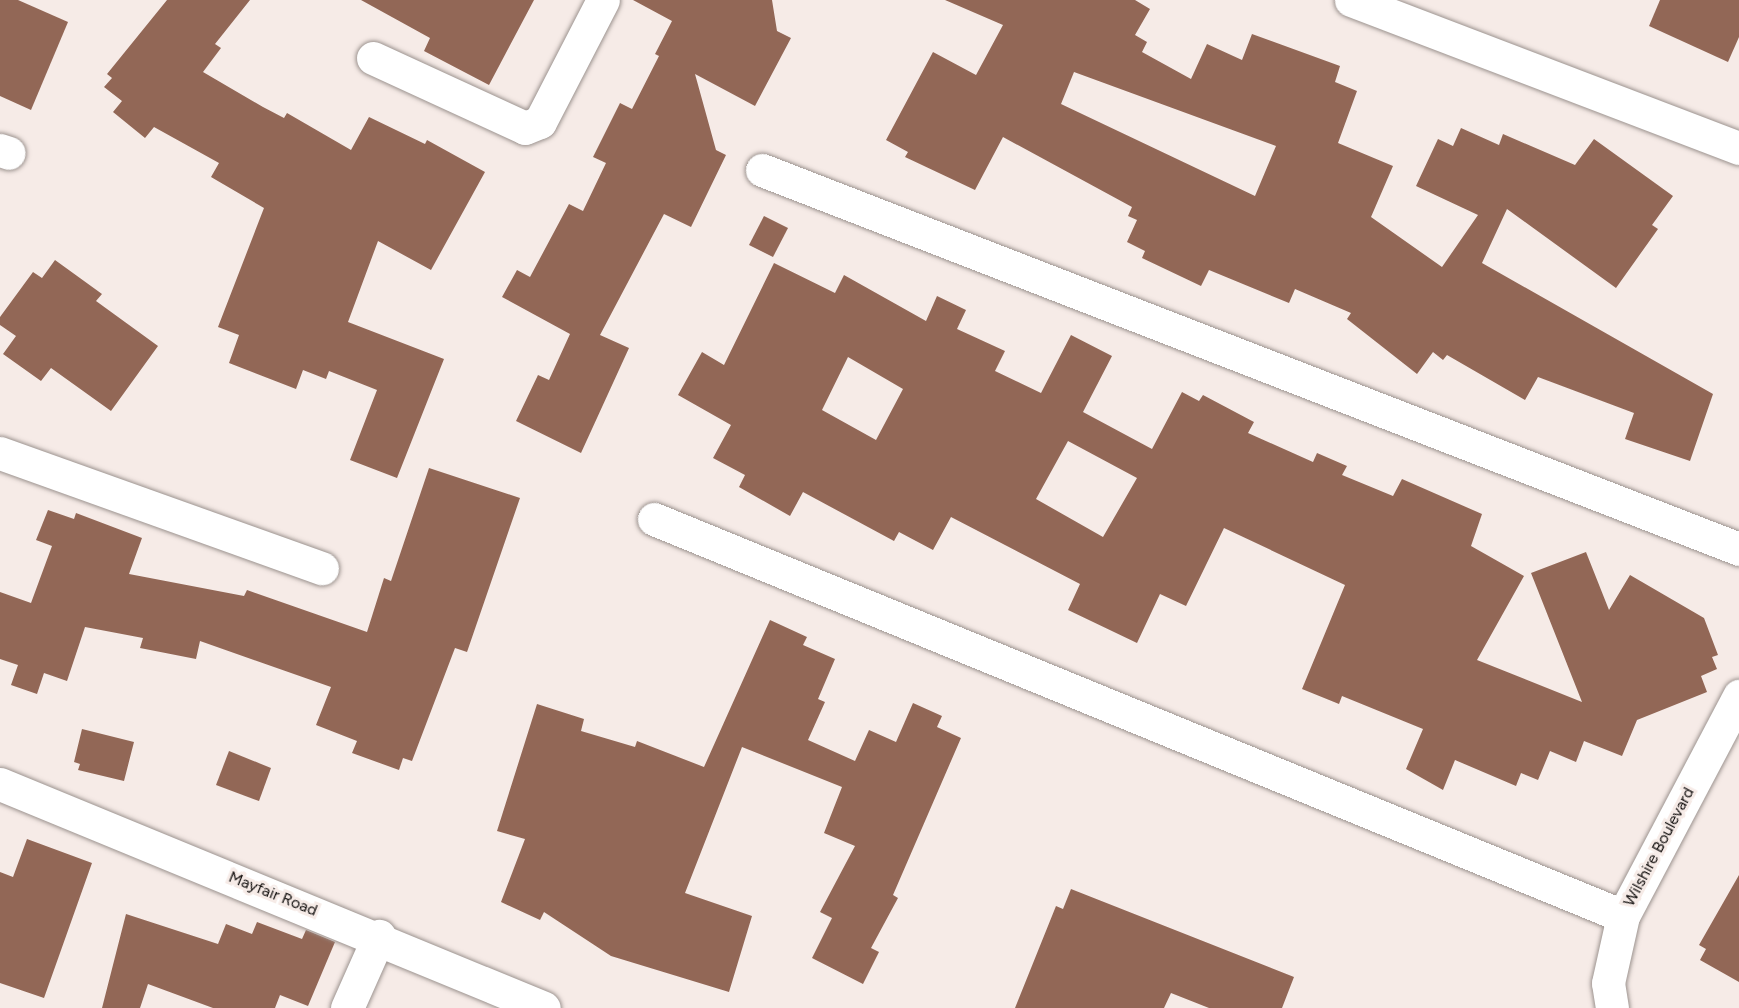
<!DOCTYPE html>
<html>
<head>
<meta charset="utf-8">
<style>
	body { margin:0 }
	#map { position:relative; width:1739px; height:1008px; overflow:hidden; background:#f6ebe7; font-family:Figtree,sans-serif }
	div>[style] { position:absolute }
	[style*='--x'] { left:calc(var(--x)*1px); top:calc(var(--y)*1px); width:calc(var(--w)*1px); rotate:calc(var(--a)*1deg) }
	.building>* { inset:0; background:#926756 }
	.roads { filter:drop-shadow(0 0 2px #9c938f) drop-shadow(0 0 2px #9c938f) }
	.minor>* { height:33px; margin:-16.5px; padding:0 16.5px; transform-origin:16.5px; border-radius:16.5px; background:#fff }
	span { translate:-50% -50%; white-space:nowrap; text-align:center; line-height:1.15; -webkit-text-stroke:6px #f6ebe7; paint-order:stroke }
	.street-label { font-size:16px; color:#13100f }
</style>
</head>
<body>
<div id="map">
	<div class="building">
		<div style="clip-path:polygon(0 0,18px 0,68px 22px,31px 110px,0 96px)"></div>
		<div style="clip-path:polygon(167px 0,250px 0,215px 44px,221px 48px,203px 72px,263px 107px,284px 118px,287px 113px,351px 150px,369px 117px,425px 144px,427px 140px,485px 172px,431px 270px,378px 241px,348px 322px,444px 359px,397px 478px,350px 460px,377px 390px,329px 371px,326px 379px,303px 370px,296px 389px,229px 363px,239px 335px,218px 327px,264px 208px,211px 177px,219px 163px,154px 127px,145px 138px,113px 112px,122px 101px,104px 87px,112px 78px,107px 74px)"></div>
		<div style="clip-path:polygon(361px 0,534px 0,489px 85px,424px 51px,430px 38px)"></div>
		<div style="clip-path:polygon(633px 0,772px 0,777px 31px,791px 38px,755px 106px,695px 74px,716px 150px,726px 155px,691px 227px,664px 214px,600px 335px,629px 348px,581px 453px,516px 421px,538px 375px,549px 380px,570px 334px,502px 297px,517px 270px,530px 277px,569px 204px,583px 211px,606px 163px,593px 157px,620px 103px,632px 109px,659px 56px,655px 54px,672px 21px)"></div>
		<div style="clip-path:polygon(evenodd,945px 0,1135px 0,1150px 9px,1135px 35px,1147px 42px,1142px 52px,1191px 79px,1207px 44px,1242px 60px,1252px 34px,1340px 66px,1335px 82px,1357px 91px,1338px 143px,1393px 166px,1371px 217px,1442px 267px,1478px 215px,1416px 186px,1438px 139px,1453px 146px,1461px 128px,1499px 145px,1503px 134px,1575px 165px,1594px 139px,1673px 196px,1652px 225px,1658px 229px,1616px 288px,1507px 209px,1482px 263px,1713px 394px,1690px 461px,1625px 439px,1634px 413px,1538px 377px,1525px 400px,1447px 355px,1443px 360px,1433px 352px,1417px 374px,1347px 319px,1351px 313px,1295px 289px,1289px 303px,1209px 270px,1201px 286px,1142px 258px,1145px 251px,1127px 242px,1137px 220px,1128px 216px,1132px 207px,1003px 137px,975px 190px,905px 157px,908px 152px,886px 140px,933px 52px,976px 75px,1003px 25px,945px 0,1074px 72px,1276px 146px,1255px 196px,1061px 104px,1074px 72px)"></div>
		<div style="clip-path:polygon(1660px 0,1739px 0,1739px 37px,1728px 62px,1649px 26px)"></div>
		<div style="clip-path:polygon(764px 216px,788px 228px,773px 257px,749px 245px)"></div>
		<div style="clip-path:polygon(55px 260px,102px 294px,96px 301px,158px 346px,111px 411px,51px 368px,41px 381px,3px 354px,16px 336px,0 325px,0 317px,33px 272px,42px 278px)"></div>
		<div style="clip-path:polygon(evenodd,774px 263px,835px 293px,844px 275px,926px 321px,937px 296px,966px 310px,957px 329px,1005px 351px,995px 371px,1041px 393px,1071px 335px,1112px 356px,1083px 412px,1152px 449px,1182px 392px,1199px 401px,1203px 395px,1254px 422px,1248px 433px,1313px 462px,1317px 453px,1347px 466px,1342px 475px,1393px 496px,1402px 479px,1482px 514px,1471px 546px,1524px 576px,1477px 660px,1582px 702px,1531px 573px,1586px 552px,1609px 610px,1630px 575px,1704px 618px,1718px 655px,1712px 657px,1717px 669px,1701px 676px,1707px 692px,1637px 720px,1622px 756px,1584px 741px,1576px 762px,1550px 751px,1538px 780px,1521px 773px,1516px 786px,1455px 760px,1443px 790px,1406px 769px,1423px 729px,1342px 696px,1339px 704px,1302px 689px,1345px 585px,1224px 528px,1186px 606px,1160px 594px,1137px 643px,1068px 610px,1080px 584px,951px 517px,933px 550px,899px 532px,894px 541px,803px 492px,790px 516px,739px 487px,745px 475px,713px 458px,731px 425px,678px 395px,702px 352px,724px 365px,774px 263px,848px 357px,903px 389px,876px 440px,822px 410px,848px 357px,774px 263px,1068px 441px,1137px 478px,1103px 537px,1036px 499px,1068px 441px)"></div>
		<div style="clip-path:polygon(429px 468px,520px 498px,467px 652px,455px 648px,412px 761px,403px 758px,399px 770px,352px 753px,357px 741px,316px 725px,331px 687px,200px 641px,196px 659px,140px 648px,143px 638px,85px 627px,67px 681px,44px 673px,37px 694px,11px 685px,18px 665px,0 659px,0 592px,31px 603px,52px 546px,36px 540px,48px 510px,74px 519px,76px 513px,142px 538px,129px 574px,244px 596px,247px 590px,367px 632px,384px 578px,391px 581px)"></div>
		<div style="clip-path:polygon(770px 620px,807px 637px,803px 645px,835px 659px,818px 699px,825px 702px,808px 740px,855px 761px,869px 730px,896px 742px,913px 703px,942px 716px,937px 727px,961px 738px,893px 895px,898px 898px,871px 948px,879px 952px,863px 984px,812px 958px,832px 918px,820px 912px,855px 846px,824px 833px,842px 787px,742px 747px,685px 893px,752px 916px,729px 992px,611px 956px,544px 912px,540px 920px,501px 902px,525px 839px,497px 831px,537px 704px,584px 719px,581px 731px,635px 747px,637px 741px,704px 767px)"></div>
		<div style="clip-path:polygon(82px 729px,134px 742px,124px 781px,78px 770px,80px 764px,74px 762px)"></div>
		<div style="clip-path:polygon(229px 751px,271px 768px,259px 801px,216px 785px)"></div>
		<div style="clip-path:polygon(27px 839px,92px 863px,44px 998px,0 983px,0 872px,13px 877px)"></div>
		<div style="clip-path:polygon(1739px 875px,1739px 982px,1700px 960px,1706px 949px,1699px 945px)"></div>
		<div style="clip-path:polygon(1071px 889px,1294px 977px,1282px 1008px,1209px 1008px,1171px 993px,1164px 1008px,1015px 1008px,1056px 906px,1063px 909px)"></div>
		<div style="clip-path:polygon(126px 914px,218px 944px,226px 924px,252px 934px,257px 922px,302px 939px,306px 930px,335px 942px,308px 1006px,280px 995px,275px 1008px,213px 1008px,148px 984px,140px 1008px,102px 1008px)"></div>
	</div>
	<div class="roads">
		<div class="minor">
			<div style="--x:1351;--y:0;--w:415;--a:20.9"></div>
			<div style="--x:373;--y:58;--w:167;--a:24.7"></div>
			<div style="--x:525;--y:128;--w:16;--a:-22"></div>
			<div style="--x:540;--y:122;--w:137;--a:-62.7"></div>
			<div style="--x:0;--y:150;--w:9;--a:18"></div>
			<div style="--x:762;--y:170;--w:1048;--a:21.2"></div>
			<div style="--x:0;--y:453;--w:342;--a:19.7"></div>
			<div style="--x:654;--y:519;--w:1047;--a:22.28"></div>
			<div style="--x:0;--y:784;--w:588;--a:22.38"></div>
			<div style="--x:347;--y:1008;--w:79;--a:-66"></div>
			<div style="--x:1612;--y:1008;--w:25;--a:-99"></div>
			<div style="--x:1608;--y:983;--w:69;--a:-77.4"></div>
			<div style="--x:1623;--y:916;--w:249;--a:-62.2"></div>
		</div>
	</div>
	<div class="street-label">
		<span style="left:1659px;top:847px;rotate:-62deg">Wilshire Boulevard</span>
		<span style="left:273px;top:894px;rotate:22deg">Mayfair Road</span>
	</div>
</div>
</body>
</html>
